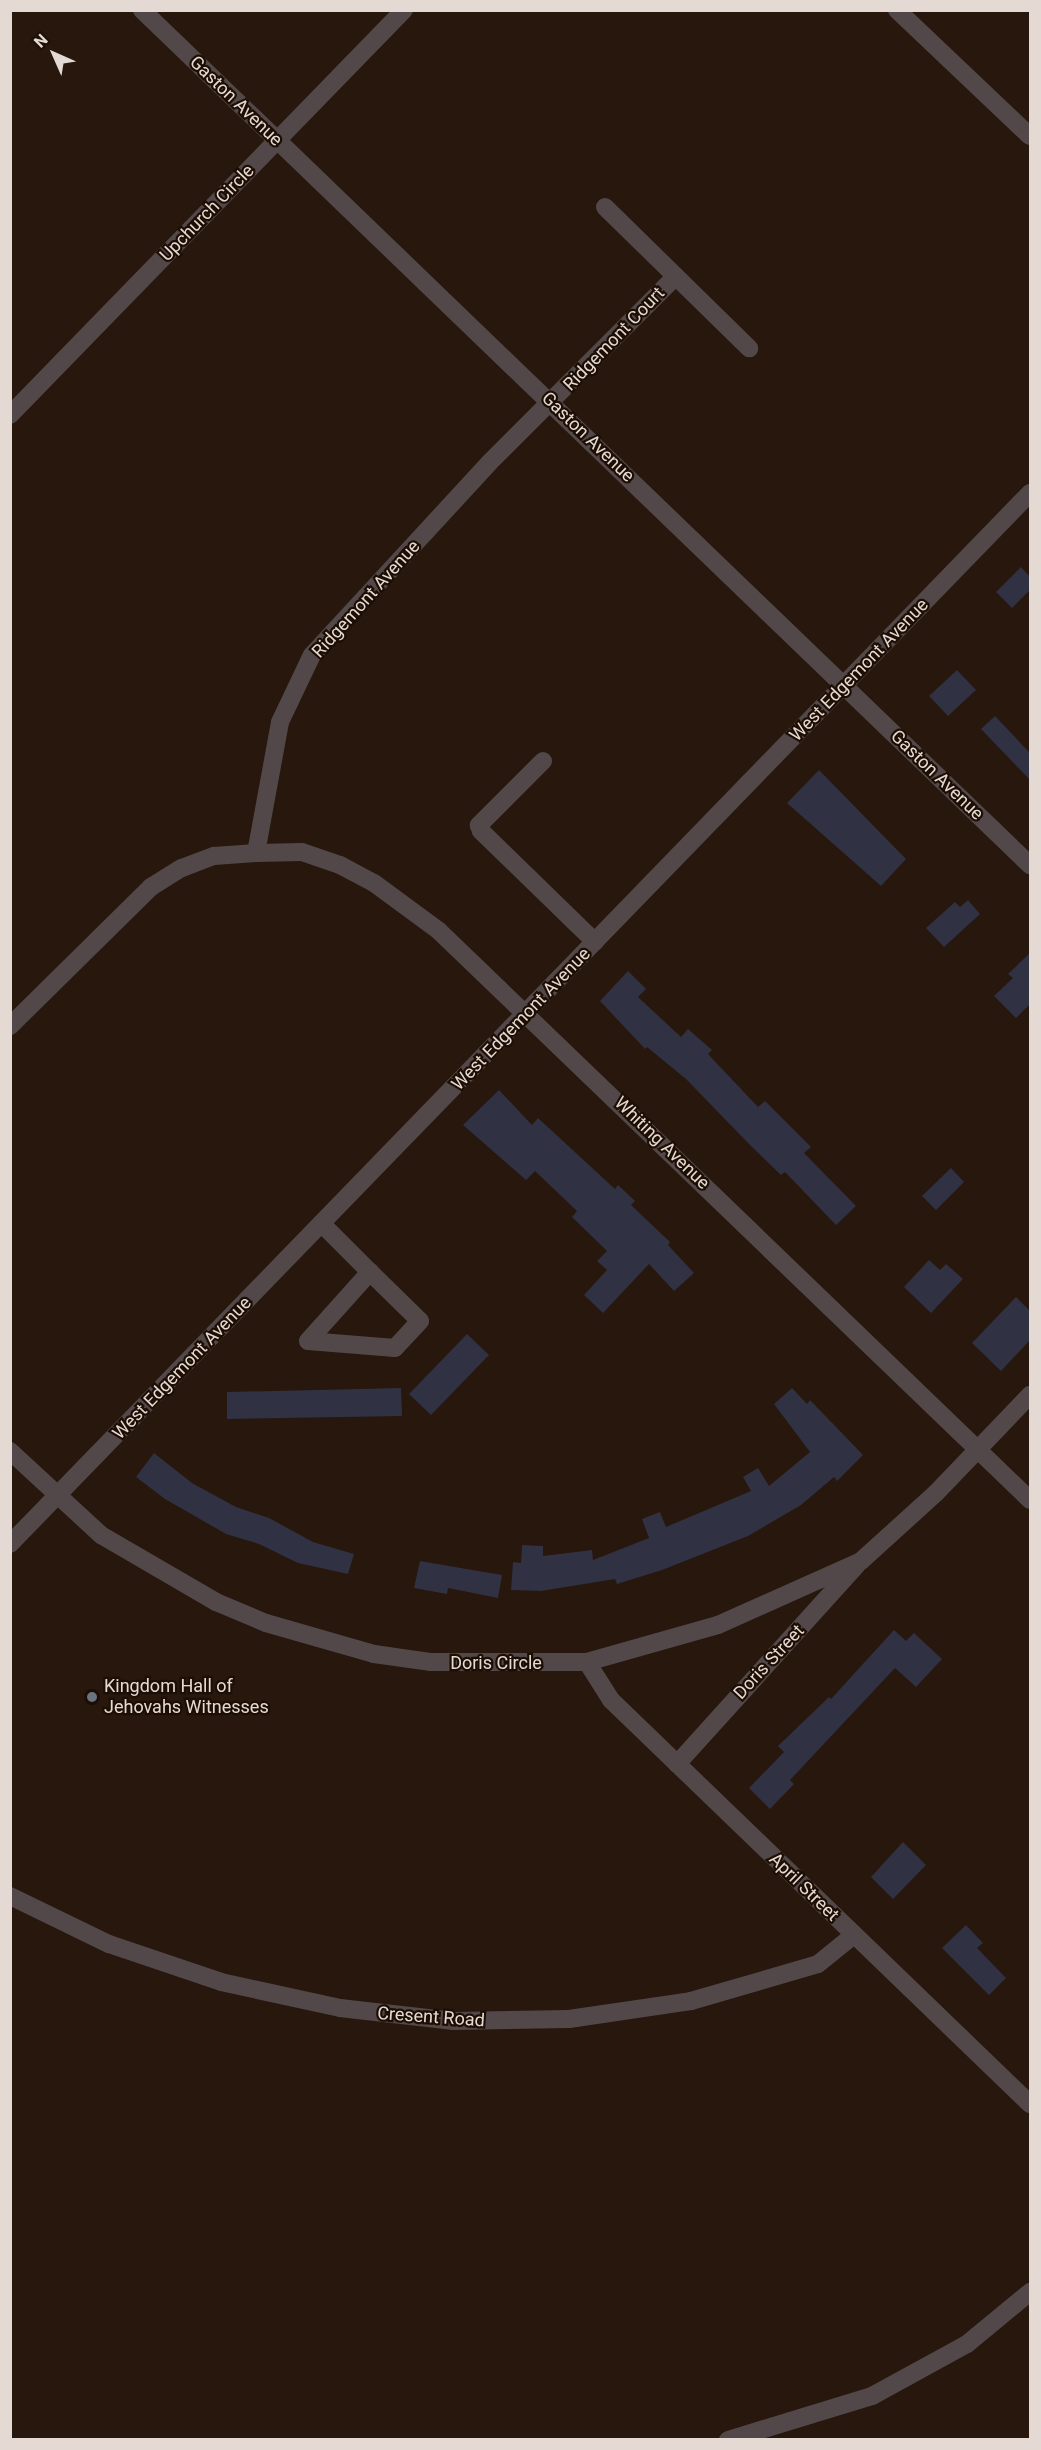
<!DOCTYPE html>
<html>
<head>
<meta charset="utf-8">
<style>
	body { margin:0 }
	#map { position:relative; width:1041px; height:2450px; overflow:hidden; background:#27170c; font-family:Roboto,sans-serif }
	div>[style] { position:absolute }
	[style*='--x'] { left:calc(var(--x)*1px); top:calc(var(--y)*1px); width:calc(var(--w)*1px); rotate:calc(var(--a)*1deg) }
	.building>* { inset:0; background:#303143 }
	.minor>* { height:18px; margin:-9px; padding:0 9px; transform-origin:9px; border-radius:9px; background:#534849 }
	.dots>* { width:16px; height:16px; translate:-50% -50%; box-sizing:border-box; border:3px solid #1d0e04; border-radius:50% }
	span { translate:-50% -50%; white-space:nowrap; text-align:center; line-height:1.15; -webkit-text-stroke:4.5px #1d0e04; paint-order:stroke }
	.street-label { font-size:18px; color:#e5dad3 }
	.poi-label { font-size:18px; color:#e5dad3 }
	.left { translate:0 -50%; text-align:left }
	.frame { position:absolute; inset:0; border:12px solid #e5dad3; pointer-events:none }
	.north { position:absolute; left:24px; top:24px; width:60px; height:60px; -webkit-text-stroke:4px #1d0e04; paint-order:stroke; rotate:315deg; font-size:16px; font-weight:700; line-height:24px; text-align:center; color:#e5dad3 }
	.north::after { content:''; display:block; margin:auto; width:21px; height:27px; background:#e5dad3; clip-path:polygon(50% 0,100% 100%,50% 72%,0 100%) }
</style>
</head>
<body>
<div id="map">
	<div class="building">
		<div style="clip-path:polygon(1021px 567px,1030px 577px,1030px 590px,1012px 608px,996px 592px)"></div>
		<div style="clip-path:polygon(957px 670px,976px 690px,948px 716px,929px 696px)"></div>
		<div style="clip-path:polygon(995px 716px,1030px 753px,1030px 780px,981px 729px)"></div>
		<div style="clip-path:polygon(819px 770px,906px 859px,881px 886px,787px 803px)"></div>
		<div style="clip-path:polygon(968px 900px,980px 914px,944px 947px,926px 928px,955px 902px,960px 907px)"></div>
		<div style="clip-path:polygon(1030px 953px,1030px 1004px,1016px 1018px,994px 996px,1013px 978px,1008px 974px)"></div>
		<div style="clip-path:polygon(628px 971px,646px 989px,638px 997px,681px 1037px,688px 1029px,712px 1050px,708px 1054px,758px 1107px,765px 1101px,811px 1147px,804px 1153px,856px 1206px,836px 1225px,785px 1172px,781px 1175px,751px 1146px,686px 1079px,647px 1047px,645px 1049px,600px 1001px)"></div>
		<div style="clip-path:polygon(499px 1090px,532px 1125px,538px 1118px,615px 1189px,618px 1185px,635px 1201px,631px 1205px,670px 1242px,668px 1245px,694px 1273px,674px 1291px,649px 1264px,603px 1313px,584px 1295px,607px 1270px,597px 1261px,607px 1251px,572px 1217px,577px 1211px,535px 1171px,526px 1180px,463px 1125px)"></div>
		<div style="clip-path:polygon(951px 1168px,964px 1182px,936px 1210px,922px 1196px)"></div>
		<div style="clip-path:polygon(929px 1260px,940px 1270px,946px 1264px,963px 1279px,931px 1313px,904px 1287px)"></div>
		<div style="clip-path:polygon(1016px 1297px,1030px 1311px,1030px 1340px,1001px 1371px,972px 1343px)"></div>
		<div style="clip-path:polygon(467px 1334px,489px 1355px,431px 1415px,409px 1394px)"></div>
		<div style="clip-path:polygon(401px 1388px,402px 1416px,227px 1419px,227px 1392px)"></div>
		<div style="clip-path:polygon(792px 1388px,807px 1404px,810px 1400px,863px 1455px,837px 1481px,834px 1477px,801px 1505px,748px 1536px,662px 1570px,617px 1584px,615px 1579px,541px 1591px,511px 1590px,513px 1562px,521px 1563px,522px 1545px,543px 1546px,543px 1556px,592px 1550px,593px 1560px,649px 1538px,642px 1519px,660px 1512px,666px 1527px,751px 1491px,743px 1477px,758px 1468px,769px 1486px,810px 1452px,774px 1404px)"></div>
		<div style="clip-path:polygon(154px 1453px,192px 1483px,236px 1507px,269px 1518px,313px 1542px,354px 1554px,348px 1574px,298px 1563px,259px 1544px,226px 1534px,165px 1499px,136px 1477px)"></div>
		<div style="clip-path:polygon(420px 1561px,502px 1575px,498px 1598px,448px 1588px,447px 1594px,414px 1588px)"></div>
		<div style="clip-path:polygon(894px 1630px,906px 1641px,914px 1633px,942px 1659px,916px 1687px,895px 1668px,790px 1780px,794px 1784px,770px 1809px,749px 1788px,784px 1752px,778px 1746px,829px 1697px,831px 1699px)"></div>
		<div style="clip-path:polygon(903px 1842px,926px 1865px,893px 1899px,871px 1877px)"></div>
		<div style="clip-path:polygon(966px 1925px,983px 1943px,977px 1948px,1006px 1978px,989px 1995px,942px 1948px)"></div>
	</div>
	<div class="minor">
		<div style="--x:142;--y:10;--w:1233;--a:43.92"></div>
		<div style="--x:897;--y:10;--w:183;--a:43.5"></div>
		<div style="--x:605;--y:207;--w:202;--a:44.4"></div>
		<div style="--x:10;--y:415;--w:565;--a:-45.79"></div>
		<div style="--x:543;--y:761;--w:91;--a:135"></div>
		<div style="--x:479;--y:825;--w:6;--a:72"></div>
		<div style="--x:481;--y:831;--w:159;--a:44.2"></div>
		<div style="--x:256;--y:853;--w:46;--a:-1.2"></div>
		<div style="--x:302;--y:852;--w:40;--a:18.9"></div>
		<div style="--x:340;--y:865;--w:38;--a:28"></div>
		<div style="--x:374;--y:883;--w:81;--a:36.4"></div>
		<div style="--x:439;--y:931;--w:820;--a:43.91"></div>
		<div style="--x:10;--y:1026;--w:198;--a:-44.6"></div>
		<div style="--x:151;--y:887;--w:36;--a:-32"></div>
		<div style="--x:182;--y:868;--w:34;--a:-21"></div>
		<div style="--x:214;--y:856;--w:42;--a:-4.1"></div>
		<div style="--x:256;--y:853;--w:133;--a:-79.6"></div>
		<div style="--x:280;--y:722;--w:74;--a:-64.5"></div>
		<div style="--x:312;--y:655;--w:261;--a:-47.3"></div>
		<div style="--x:489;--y:463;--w:264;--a:-45"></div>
		<div style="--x:322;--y:1224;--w:68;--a:45"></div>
		<div style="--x:370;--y:1272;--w:70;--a:44.4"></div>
		<div style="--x:420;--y:1321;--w:37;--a:133"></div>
		<div style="--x:395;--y:1348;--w:87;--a:-175.4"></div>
		<div style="--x:308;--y:1341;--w:93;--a:-48.1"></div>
		<div style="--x:10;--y:1451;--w:124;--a:42.7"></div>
		<div style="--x:101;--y:1535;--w:133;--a:30.2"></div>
		<div style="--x:216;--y:1602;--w:54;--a:22.8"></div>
		<div style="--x:266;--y:1623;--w:112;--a:16"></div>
		<div style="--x:374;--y:1654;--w:58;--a:8"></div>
		<div style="--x:431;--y:1662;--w:156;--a:0"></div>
		<div style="--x:587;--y:1662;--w:136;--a:-15.8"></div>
		<div style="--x:718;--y:1625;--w:157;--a:-24.1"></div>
		<div style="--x:861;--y:1561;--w:101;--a:-42.2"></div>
		<div style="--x:936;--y:1493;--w:136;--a:-46.2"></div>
		<div style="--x:10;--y:1544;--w:1465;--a:-45.86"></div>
		<div style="--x:587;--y:1662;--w:45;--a:57.7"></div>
		<div style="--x:611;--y:1700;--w:582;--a:43.96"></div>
		<div style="--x:677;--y:1764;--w:268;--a:-47.9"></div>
		<div style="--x:10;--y:1896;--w:110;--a:25.9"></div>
		<div style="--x:109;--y:1944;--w:118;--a:18.7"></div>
		<div style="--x:221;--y:1982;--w:122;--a:12.3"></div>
		<div style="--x:340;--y:2008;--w:115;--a:6.5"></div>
		<div style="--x:454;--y:2021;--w:115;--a:-1"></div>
		<div style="--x:569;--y:2019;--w:123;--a:-8.4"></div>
		<div style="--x:691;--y:2001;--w:132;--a:-16.2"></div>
		<div style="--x:818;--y:1964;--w:46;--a:-38.9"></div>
		<div style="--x:728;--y:2440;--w:151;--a:-17"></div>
		<div style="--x:872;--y:2396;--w:108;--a:-28.7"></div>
		<div style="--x:967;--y:2344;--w:82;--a:-39.5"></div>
	</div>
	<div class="dots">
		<div style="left:92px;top:1697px;background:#6b7280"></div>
	</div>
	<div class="street-label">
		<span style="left:236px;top:101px;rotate:44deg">Gaston Avenue</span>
		<span style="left:207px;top:213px;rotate:-46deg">Upchurch Circle</span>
		<span style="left:614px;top:339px;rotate:-46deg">Ridgemont Court</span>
		<span style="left:588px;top:437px;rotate:44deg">Gaston Avenue</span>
		<span style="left:366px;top:599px;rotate:-48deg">Ridgemont Avenue</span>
		<span style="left:859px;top:670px;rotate:-46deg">West Edgemont Avenue</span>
		<span style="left:937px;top:775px;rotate:44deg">Gaston Avenue</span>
		<span style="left:521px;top:1019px;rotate:-46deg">West Edgemont Avenue</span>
		<span style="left:662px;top:1143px;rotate:44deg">Whiting Avenue</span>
		<span style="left:182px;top:1368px;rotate:-46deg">West Edgemont Avenue</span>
		<span style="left:769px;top:1662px;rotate:-47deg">Doris Street</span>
		<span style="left:496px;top:1663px">Doris Circle</span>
		<span style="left:804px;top:1887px;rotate:44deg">April Street</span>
		<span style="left:431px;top:2017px;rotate:4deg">Cresent Road</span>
	</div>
	<div class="poi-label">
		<span class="left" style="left:104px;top:1697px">Kingdom Hall of<br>Jehovahs Witnesses</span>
	</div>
	<div class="frame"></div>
	<div class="north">N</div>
</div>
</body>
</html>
